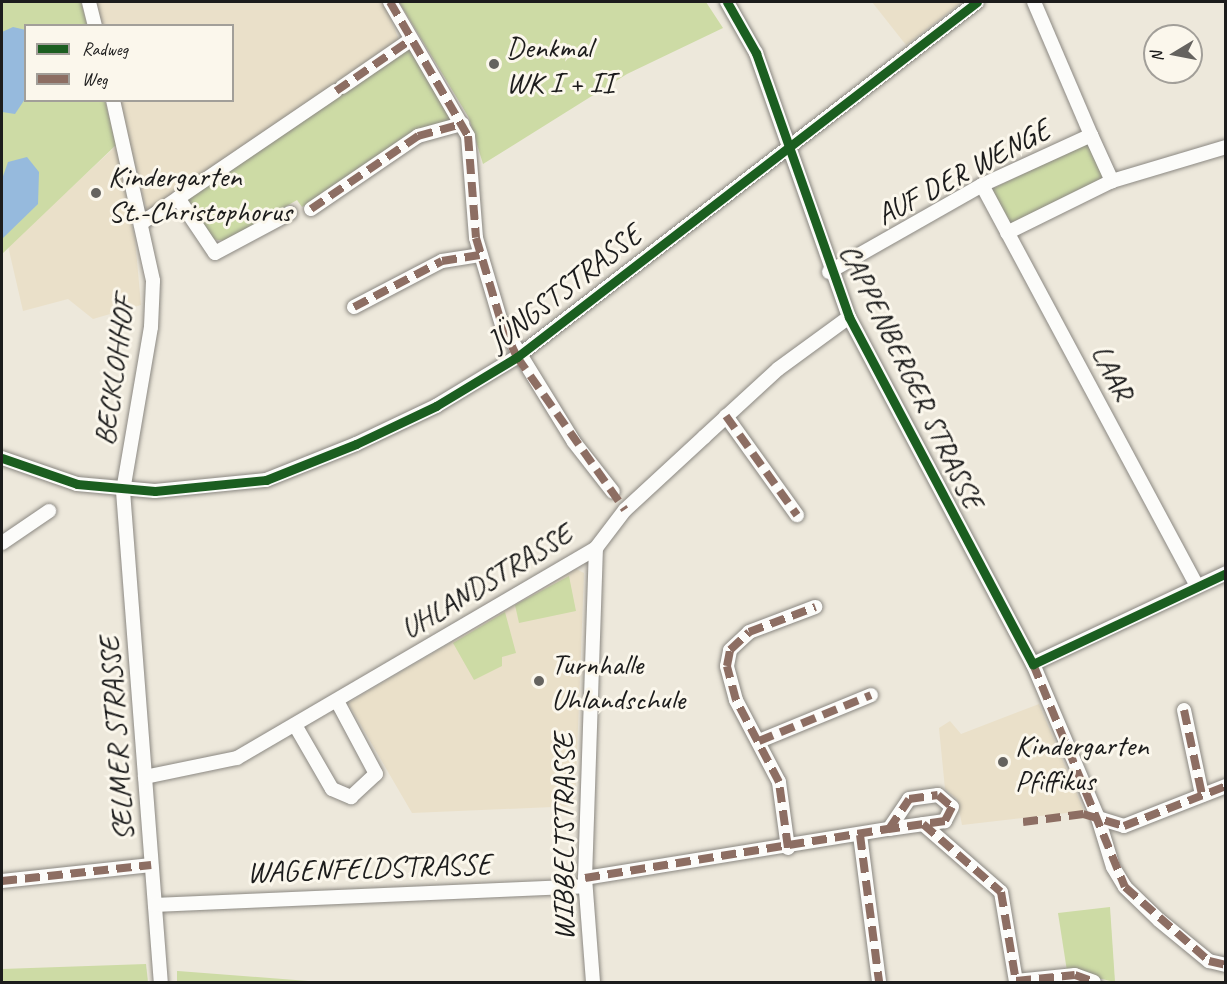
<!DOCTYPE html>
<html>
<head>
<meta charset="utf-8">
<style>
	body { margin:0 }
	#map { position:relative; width:1227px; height:984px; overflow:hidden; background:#ede8db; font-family:Caveat,sans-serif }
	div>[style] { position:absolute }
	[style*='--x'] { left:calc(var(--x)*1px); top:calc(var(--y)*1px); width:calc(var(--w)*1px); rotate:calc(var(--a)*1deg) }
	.built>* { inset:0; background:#eae0c9 }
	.green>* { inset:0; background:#cddba5 }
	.water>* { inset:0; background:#96badd }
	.roads { filter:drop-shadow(0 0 2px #8b8882) drop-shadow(0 0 2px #8b8882) }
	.minor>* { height:14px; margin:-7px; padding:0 7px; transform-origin:7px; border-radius:7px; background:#fcfcfa }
	.quiet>* { height:8px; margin-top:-4px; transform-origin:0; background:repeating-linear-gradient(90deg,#8d6e63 0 15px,transparent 0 23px) }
	.cycleway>* { height:9px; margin:-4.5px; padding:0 4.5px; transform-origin:4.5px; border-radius:4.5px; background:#1b5e20 }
	.dots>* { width:16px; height:16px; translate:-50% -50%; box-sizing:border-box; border:3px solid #fbf7ec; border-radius:50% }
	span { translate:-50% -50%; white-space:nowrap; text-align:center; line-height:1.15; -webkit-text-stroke:6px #fbf7ec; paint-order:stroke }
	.poi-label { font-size:30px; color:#1c1c1c }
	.left { translate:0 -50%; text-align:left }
	.street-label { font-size:30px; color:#1c1c1c }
	.frame { position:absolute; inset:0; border:3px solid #1c1c1c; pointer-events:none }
	.legend { position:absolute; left:24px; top:24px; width:210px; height:78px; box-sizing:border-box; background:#fbf7ec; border:2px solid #a29f99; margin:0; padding:8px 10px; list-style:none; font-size:18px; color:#1c1c1c }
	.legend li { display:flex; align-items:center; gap:12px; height:30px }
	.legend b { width:30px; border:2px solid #a29f99 }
	.north { position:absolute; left:1143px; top:24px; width:60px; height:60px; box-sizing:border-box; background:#fbf7ec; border:2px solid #a29f99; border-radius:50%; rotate:260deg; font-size:16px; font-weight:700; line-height:24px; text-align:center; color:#1c1c1c }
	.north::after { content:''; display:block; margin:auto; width:21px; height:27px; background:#65635f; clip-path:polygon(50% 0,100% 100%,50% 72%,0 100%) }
</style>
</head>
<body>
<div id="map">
	<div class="built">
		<div style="clip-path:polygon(93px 2px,384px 2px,399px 40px,147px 211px,119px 101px,232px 100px,232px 26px,100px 25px)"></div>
		<div style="clip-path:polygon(872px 2px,962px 2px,906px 45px)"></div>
		<div style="clip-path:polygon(116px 146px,135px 239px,141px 305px,93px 319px,68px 299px,23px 311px,8px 246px)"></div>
		<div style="clip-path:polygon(576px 569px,584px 573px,575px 806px,412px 813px,348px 703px)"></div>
		<div style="clip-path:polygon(1039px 704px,1084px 811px,962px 825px,957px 799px,945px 789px,939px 728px,950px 721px,961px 734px)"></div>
	</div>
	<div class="green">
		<div style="clip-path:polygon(2px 2px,81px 2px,87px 25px,26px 26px,26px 100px,105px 101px,116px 145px,2px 254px)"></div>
		<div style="clip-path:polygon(399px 2px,706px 2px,723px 28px,627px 74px,483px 164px,469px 118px)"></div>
		<div style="clip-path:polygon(409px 41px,455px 122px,417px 132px,302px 207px,297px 200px,226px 241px,211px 239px,178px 198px)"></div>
		<div style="clip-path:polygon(1087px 143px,1103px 178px,1010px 225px,992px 189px)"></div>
		<div style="clip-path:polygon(569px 576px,576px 611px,519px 623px,515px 605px)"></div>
		<div style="clip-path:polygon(505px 612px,516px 653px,502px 657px,502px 666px,474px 680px,453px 643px)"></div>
		<div style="clip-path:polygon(1110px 907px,1115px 982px,1067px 971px,1058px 913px)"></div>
		<div style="clip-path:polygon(146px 964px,148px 982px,2px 981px,2px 969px)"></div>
		<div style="clip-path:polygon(177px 971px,178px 971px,321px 982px,177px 982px)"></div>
	</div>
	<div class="water">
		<div style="clip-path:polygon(13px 27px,26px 30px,25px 99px,15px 114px,2px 112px,2px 32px)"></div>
		<div style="clip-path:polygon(27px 157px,39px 172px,38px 204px,2px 239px,2px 179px,8px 162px)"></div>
	</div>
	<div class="roads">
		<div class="minor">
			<div style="--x:89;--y:2;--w:25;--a:76"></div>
			<div style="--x:390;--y:2;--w:155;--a:59.8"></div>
			<div style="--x:468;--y:136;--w:102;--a:85.5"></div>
			<div style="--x:476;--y:238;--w:91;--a:73.4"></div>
			<div style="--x:502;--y:325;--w:137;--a:58.4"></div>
			<div style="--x:574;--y:442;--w:63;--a:52"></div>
			<div style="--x:727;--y:2;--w:59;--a:60.4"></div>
			<div style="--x:756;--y:53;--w:280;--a:70.6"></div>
			<div style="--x:849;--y:317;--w:393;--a:62.1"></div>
			<div style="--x:1033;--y:664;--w:167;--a:67.1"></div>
			<div style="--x:1098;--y:818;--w:51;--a:73"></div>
			<div style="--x:1113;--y:867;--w:23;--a:59"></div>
			<div style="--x:1125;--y:887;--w:47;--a:44.1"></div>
			<div style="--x:1159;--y:920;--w:65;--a:39.4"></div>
			<div style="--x:1209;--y:961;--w:17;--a:13"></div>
			<div style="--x:1034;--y:2;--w:145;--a:66.8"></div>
			<div style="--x:342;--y:87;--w:81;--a:-34.5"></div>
			<div style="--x:113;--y:100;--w:185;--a:77.5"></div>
			<div style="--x:153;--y:281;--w:46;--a:92.5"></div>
			<div style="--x:151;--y:327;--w:166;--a:99.7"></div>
			<div style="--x:123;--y:491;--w:492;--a:85.6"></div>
			<div style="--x:1112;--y:181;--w:119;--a:-16.6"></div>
			<div style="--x:982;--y:185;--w:453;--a:61.8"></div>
			<div style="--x:178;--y:198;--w:66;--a:56.1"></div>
			<div style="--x:215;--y:253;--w:85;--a:-28.1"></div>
			<div style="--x:311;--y:209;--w:130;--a:-34.3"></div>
			<div style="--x:418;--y:136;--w:46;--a:-15.3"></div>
			<div style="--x:143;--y:222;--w:233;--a:-34.2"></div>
			<div style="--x:829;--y:272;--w:176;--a:-29.6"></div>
			<div style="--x:982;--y:185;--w:120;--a:-24.6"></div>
			<div style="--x:1091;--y:135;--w:51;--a:65.5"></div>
			<div style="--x:1112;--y:181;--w:117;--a:153.7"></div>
			<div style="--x:354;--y:307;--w:99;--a:-27.6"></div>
			<div style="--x:442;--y:261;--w:38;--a:-9"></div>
			<div style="--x:726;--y:416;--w:122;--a:54.4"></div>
			<div style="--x:2;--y:458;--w:79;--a:19.1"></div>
			<div style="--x:77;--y:484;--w:78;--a:5.1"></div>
			<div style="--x:155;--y:491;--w:112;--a:-5.7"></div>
			<div style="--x:266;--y:480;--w:97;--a:-21.8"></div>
			<div style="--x:356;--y:444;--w:89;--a:-25.4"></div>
			<div style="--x:436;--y:406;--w:95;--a:-31.2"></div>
			<div style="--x:517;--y:357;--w:581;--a:-37.66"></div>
			<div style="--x:2;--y:543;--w:57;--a:-34.2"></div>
			<div style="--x:1033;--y:664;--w:213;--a:-25.2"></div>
			<div style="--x:1184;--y:710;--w:87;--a:78"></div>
			<div style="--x:295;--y:725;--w:74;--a:60"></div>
			<div style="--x:332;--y:789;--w:21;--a:23"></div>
			<div style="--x:351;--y:797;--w:34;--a:-43"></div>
			<div style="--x:376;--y:774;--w:83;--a:-118.1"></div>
			<div style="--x:759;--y:741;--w:121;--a:-22.3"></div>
			<div style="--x:145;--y:777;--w:94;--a:-11.7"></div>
			<div style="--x:237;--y:758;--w:416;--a:-30.3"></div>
			<div style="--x:596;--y:548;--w:48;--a:-52.7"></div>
			<div style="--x:625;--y:510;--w:108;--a:-42.7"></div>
			<div style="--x:704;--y:437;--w:100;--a:-42.6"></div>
			<div style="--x:778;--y:369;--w:88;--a:-36.2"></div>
			<div style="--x:1098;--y:818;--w:27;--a:17"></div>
			<div style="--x:1124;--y:826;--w:110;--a:-21.4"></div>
			<div style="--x:923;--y:824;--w:103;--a:41.1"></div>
			<div style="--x:1001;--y:892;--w:91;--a:80.5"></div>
			<div style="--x:860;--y:835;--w:148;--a:82.6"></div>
			<div style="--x:788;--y:848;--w:67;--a:-97.8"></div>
			<div style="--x:779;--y:782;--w:93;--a:-117.7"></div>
			<div style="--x:736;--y:700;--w:35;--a:-105"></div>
			<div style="--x:727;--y:666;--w:16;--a:-79"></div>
			<div style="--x:730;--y:650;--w:26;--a:-43"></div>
			<div style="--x:749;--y:632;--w:71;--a:-20.7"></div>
			<div style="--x:585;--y:878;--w:308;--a:-9.2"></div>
			<div style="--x:889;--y:829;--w:36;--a:-56"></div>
			<div style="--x:909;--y:799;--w:29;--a:-8"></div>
			<div style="--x:938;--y:795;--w:18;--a:41"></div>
			<div style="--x:952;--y:807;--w:16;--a:117"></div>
			<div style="--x:945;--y:821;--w:57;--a:171.9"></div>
			<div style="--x:2;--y:881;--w:150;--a:-6.1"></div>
			<div style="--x:155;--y:905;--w:430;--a:-2.5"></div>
			<div style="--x:1016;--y:981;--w:59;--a:-5.8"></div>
			<div style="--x:1075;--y:975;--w:20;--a:20"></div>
			<div style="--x:593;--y:982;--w:104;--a:-94.4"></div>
			<div style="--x:585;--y:878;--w:330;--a:-88.1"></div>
		</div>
	</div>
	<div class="quiet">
		<div style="--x:390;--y:2;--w:155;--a:59.8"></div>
		<div style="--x:468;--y:136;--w:102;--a:85.5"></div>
		<div style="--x:476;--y:238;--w:91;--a:73.4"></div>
		<div style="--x:502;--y:325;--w:35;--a:65"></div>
		<div style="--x:517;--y:357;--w:187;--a:54.8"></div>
		<div style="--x:336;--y:91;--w:88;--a:-34.4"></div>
		<div style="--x:311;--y:209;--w:130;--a:-34.3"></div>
		<div style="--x:418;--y:136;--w:46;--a:-15.3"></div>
		<div style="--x:354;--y:307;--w:99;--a:-27.6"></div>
		<div style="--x:442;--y:261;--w:38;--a:-9"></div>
		<div style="--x:726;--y:416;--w:122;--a:54.4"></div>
		<div style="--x:1033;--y:664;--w:241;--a:67.6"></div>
		<div style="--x:1125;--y:887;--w:112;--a:41.4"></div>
		<div style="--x:1209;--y:961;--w:17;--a:13"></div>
		<div style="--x:1184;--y:710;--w:87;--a:78"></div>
		<div style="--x:759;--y:741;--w:121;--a:-22.3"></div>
		<div style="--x:1023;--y:822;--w:61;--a:-7.6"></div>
		<div style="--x:1083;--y:814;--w:43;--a:16.3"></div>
		<div style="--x:1124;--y:826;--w:110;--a:-21.4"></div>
		<div style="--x:923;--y:824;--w:103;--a:41.1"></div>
		<div style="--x:1001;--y:892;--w:91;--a:80.5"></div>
		<div style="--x:860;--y:835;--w:148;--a:82.6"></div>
		<div style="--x:788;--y:848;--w:67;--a:-97.8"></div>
		<div style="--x:779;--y:782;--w:93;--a:-117.7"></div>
		<div style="--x:736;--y:700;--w:35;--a:-105"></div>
		<div style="--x:727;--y:666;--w:16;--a:-79"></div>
		<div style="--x:730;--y:650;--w:26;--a:-43"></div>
		<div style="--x:749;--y:632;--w:71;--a:-20.7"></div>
		<div style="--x:585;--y:878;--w:308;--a:-9.2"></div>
		<div style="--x:889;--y:829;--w:36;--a:-56"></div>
		<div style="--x:909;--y:799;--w:29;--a:-8"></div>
		<div style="--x:938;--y:795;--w:18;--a:41"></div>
		<div style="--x:952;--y:807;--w:16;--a:117"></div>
		<div style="--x:945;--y:821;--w:57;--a:171.9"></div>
		<div style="--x:2;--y:881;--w:150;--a:-6.1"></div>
		<div style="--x:1016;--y:981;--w:59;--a:-5.8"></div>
		<div style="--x:1075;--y:975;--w:20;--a:20"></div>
	</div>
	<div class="cycleway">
		<div style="--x:727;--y:2;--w:59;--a:60.4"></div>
		<div style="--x:756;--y:53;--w:280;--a:70.6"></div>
		<div style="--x:849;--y:317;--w:393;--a:62.1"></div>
		<div style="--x:1033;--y:664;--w:213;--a:-25.2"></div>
		<div style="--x:2;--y:458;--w:79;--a:19.1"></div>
		<div style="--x:77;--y:484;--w:78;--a:5.1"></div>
		<div style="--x:155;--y:491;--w:112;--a:-5.7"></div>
		<div style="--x:266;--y:480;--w:97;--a:-21.8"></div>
		<div style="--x:356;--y:444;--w:89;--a:-25.4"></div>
		<div style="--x:436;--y:406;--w:95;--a:-31.2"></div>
		<div style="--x:517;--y:357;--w:581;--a:-37.66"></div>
	</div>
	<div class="dots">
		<div style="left:494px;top:64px;background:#65635f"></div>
		<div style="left:96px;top:193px;background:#65635f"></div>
		<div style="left:539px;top:681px;background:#65635f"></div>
		<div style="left:1003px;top:762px;background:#65635f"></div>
	</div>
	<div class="poi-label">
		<span class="left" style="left:506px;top:64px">Denkmal<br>WK I + II</span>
		<span class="left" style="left:108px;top:193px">Kindergarten<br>St.-Christophorus</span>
		<span class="left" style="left:551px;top:681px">Turnhalle<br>Uhlandschule</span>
		<span class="left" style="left:1015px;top:762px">Kindergarten<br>Pfiffikus</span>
	</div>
	<div class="street-label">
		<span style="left:963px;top:172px;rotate:-28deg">AUF DER WENGE</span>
		<span style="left:564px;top:288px;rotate:-38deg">JÜNGSTSTRASSE</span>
		<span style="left:114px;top:371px;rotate:-82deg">BECKLOHHOF</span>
		<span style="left:1113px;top:372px;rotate:62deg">LAAR</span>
		<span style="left:912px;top:376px;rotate:64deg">CAPPENBERGER STRASSE</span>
		<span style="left:486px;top:581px;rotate:-31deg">UHLANDSTRASSE</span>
		<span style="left:116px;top:739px;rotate:-94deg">SELMER STRASSE</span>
		<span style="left:563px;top:837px;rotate:-90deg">WIBBELTSTRASSE</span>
		<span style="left:369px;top:868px;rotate:-2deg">WAGENFELDSTRASSE</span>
	</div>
	<div class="frame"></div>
	<ul class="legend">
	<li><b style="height:8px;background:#1b5e20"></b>Radweg</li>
	<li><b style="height:8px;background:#8d6e63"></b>Weg</li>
	</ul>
	<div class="north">N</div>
</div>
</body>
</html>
